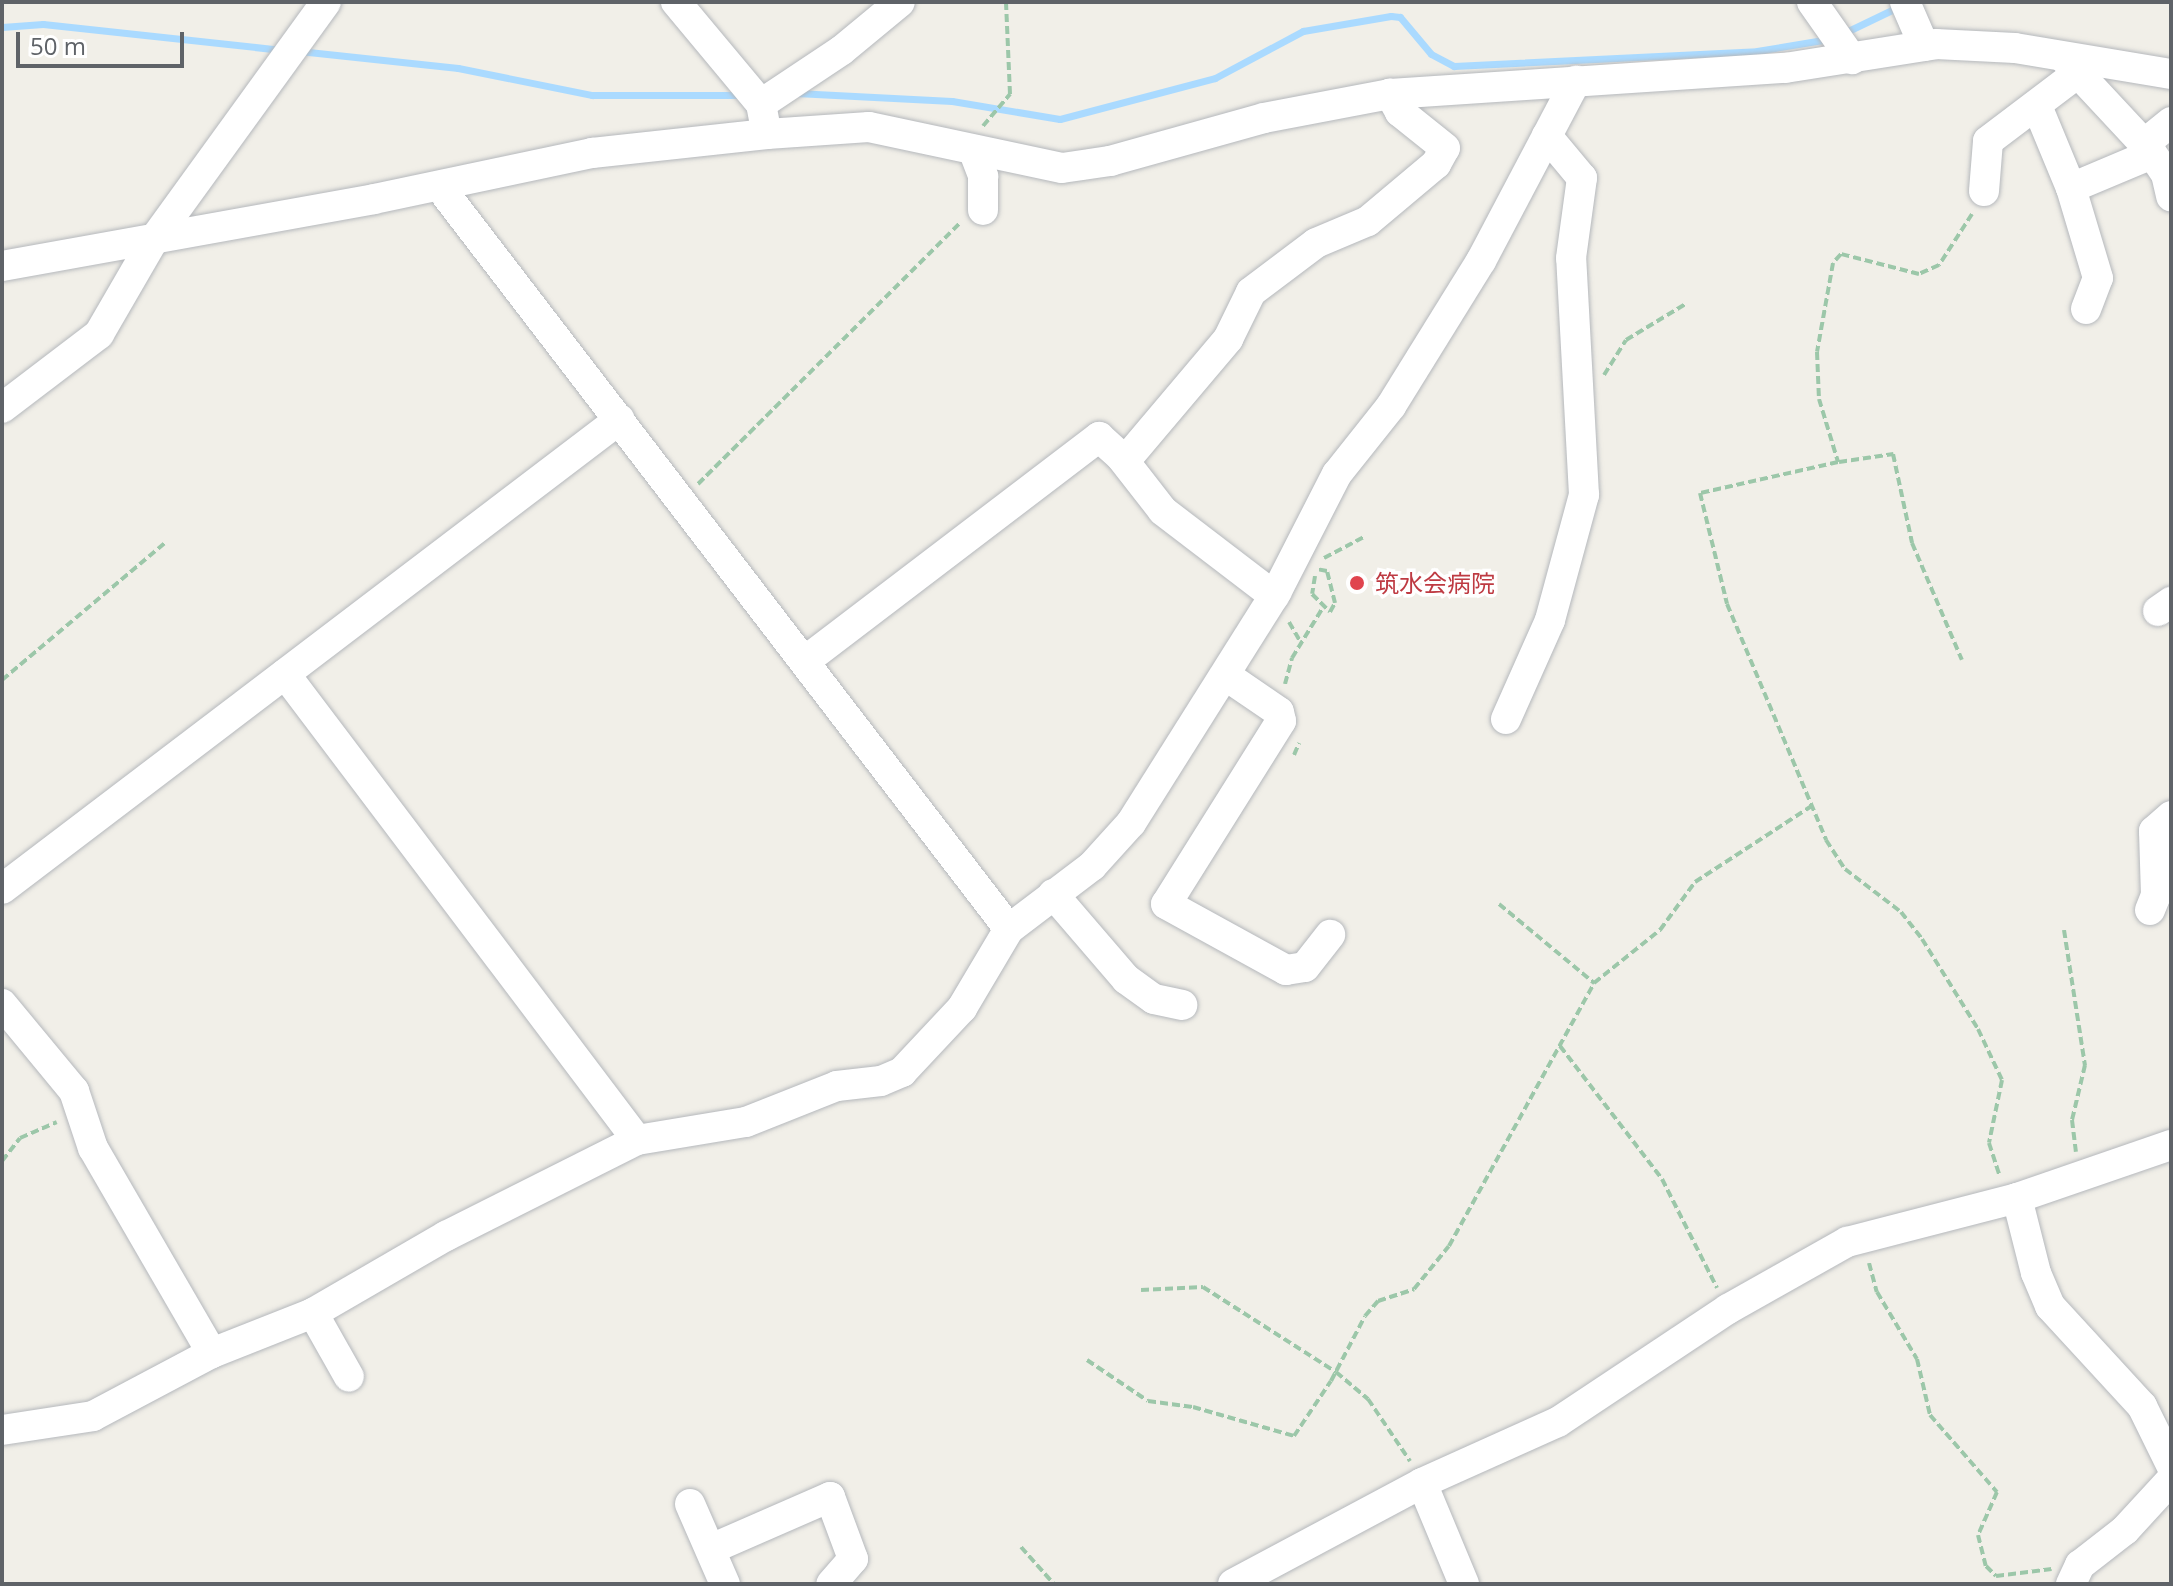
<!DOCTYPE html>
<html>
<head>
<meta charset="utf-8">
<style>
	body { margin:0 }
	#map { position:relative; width:2173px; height:1586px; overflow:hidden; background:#f1efe8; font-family:"Open Sans","Noto Sans JP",sans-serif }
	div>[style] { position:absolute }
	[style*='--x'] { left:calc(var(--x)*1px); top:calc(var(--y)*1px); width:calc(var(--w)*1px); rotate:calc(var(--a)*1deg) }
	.stream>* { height:7px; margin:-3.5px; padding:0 3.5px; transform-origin:3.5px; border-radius:3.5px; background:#aadaff }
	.path>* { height:4px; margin-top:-2px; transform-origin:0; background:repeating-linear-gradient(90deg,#9cc7a9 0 8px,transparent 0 12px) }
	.roads { filter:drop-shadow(0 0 2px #b5b8bc) drop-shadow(0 0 2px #b5b8bc) }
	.minor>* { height:30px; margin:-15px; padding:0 15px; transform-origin:15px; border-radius:15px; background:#fff }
	.dots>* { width:22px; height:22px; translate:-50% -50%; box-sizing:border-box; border:4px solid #fff; border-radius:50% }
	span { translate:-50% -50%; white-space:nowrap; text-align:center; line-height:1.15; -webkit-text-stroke:7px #fff; paint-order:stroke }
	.health-label { font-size:24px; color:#be3a42 }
	.left { translate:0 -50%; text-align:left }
	.frame { position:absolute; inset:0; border:4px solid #5f6368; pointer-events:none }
	.scale { position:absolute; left:16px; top:32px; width:168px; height:36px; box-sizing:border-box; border:4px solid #5f6368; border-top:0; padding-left:10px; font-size:24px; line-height:28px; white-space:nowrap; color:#5f6368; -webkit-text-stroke:6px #fff; paint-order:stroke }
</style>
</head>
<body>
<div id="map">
	<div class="stream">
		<div style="--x:2;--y:27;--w:41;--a:-4.2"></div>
		<div style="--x:43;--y:24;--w:240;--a:6.2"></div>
		<div style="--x:1844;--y:33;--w:60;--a:-25.7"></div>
		<div style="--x:299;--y:51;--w:160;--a:6.1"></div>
		<div style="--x:458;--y:68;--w:137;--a:11.4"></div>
		<div style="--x:592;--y:95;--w:148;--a:0"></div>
		<div style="--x:796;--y:93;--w:156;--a:2.9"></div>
		<div style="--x:952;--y:101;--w:109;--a:9.5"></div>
		<div style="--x:1060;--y:119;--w:160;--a:-14.8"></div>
		<div style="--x:1215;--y:78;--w:100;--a:-28.1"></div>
		<div style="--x:1303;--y:31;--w:89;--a:-9.7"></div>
		<div style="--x:1391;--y:16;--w:9;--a:6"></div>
		<div style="--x:1400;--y:17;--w:48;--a:50"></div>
		<div style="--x:1431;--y:54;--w:26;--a:28"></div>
		<div style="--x:1454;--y:66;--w:303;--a:-2.8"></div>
		<div style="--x:1757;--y:51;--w:73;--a:-9.5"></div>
	</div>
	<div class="path">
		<div style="--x:983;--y:126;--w:42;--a:-49.8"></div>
		<div style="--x:1010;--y:94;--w:92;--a:-92.5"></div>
		<div style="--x:1972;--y:214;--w:61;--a:122.9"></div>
		<div style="--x:1939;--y:265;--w:22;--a:156"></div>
		<div style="--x:1919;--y:274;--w:81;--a:-165.6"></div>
		<div style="--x:1841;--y:254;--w:12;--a:132"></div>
		<div style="--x:1833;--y:263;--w:90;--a:100.2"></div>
		<div style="--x:1817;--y:352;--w:47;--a:87.6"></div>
		<div style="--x:1819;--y:399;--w:66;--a:73.2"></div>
		<div style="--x:1838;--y:462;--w:141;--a:167.3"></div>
		<div style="--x:1700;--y:493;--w:114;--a:76.3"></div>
		<div style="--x:1727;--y:604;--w:256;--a:67.2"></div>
		<div style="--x:1826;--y:840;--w:35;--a:57"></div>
		<div style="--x:1845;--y:869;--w:71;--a:37.5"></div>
		<div style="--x:1901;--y:912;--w:34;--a:52"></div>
		<div style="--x:1922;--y:939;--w:106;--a:58.1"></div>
		<div style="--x:1978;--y:1029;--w:56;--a:64.8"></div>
		<div style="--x:2002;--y:1080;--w:64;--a:101.7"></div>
		<div style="--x:1989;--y:1143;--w:35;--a:72"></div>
		<div style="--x:1604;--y:375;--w:41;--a:-57.8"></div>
		<div style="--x:1626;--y:340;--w:71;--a:-31.2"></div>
		<div style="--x:1839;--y:462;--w:55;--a:-8.4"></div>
		<div style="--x:1893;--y:454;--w:91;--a:77.9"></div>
		<div style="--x:1912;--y:543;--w:127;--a:66.9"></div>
		<div style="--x:698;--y:484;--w:371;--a:-44.9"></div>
		<div style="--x:1324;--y:558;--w:45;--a:-27.7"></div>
		<div style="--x:1315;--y:576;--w:18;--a:99"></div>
		<div style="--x:1312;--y:594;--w:25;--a:45"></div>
		<div style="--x:1330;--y:612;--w:10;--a:-61"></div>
		<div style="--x:1335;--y:603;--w:33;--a:-104"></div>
		<div style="--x:1327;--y:571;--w:10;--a:-169"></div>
		<div style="--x:1289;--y:622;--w:22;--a:60"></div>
		<div style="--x:2;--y:680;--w:214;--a:-40.1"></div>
		<div style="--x:1285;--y:684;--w:27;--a:-75"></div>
		<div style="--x:1292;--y:658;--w:57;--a:-58.5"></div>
		<div style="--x:1294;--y:755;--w:13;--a:-67"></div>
		<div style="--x:1499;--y:904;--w:124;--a:39.7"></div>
		<div style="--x:2064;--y:930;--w:137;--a:81.2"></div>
		<div style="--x:2085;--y:1065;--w:57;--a:103.3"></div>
		<div style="--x:2072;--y:1120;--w:32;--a:83"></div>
		<div style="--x:1560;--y:1046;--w:168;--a:52.5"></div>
		<div style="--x:1662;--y:1179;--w:122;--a:63.2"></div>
		<div style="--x:2;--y:1161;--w:29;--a:-52"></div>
		<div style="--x:20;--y:1138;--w:40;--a:-23.4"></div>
		<div style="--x:1869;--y:1263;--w:30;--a:75"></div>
		<div style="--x:1877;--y:1292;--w:78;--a:59.2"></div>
		<div style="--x:1917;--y:1359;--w:57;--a:76.9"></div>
		<div style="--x:1930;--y:1415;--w:102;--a:49"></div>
		<div style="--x:1997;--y:1492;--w:47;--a:113.8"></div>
		<div style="--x:1978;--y:1535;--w:32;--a:76"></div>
		<div style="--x:1986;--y:1566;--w:14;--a:45"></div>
		<div style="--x:1996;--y:1576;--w:56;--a:-7.1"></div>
		<div style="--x:1141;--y:1290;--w:62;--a:-2.8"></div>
		<div style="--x:1203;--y:1287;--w:158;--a:32.6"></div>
		<div style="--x:1336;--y:1372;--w:42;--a:40.2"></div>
		<div style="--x:1368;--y:1399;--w:75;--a:55.9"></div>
		<div style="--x:1087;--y:1360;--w:73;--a:33.9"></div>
		<div style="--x:1148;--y:1401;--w:45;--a:7.6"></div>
		<div style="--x:1193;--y:1407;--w:105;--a:16"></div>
		<div style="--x:1294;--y:1436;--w:66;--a:-56.1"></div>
		<div style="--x:1331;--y:1381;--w:73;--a:-62.4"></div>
		<div style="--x:1365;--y:1316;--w:20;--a:-49"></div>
		<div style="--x:1378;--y:1301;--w:38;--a:-18"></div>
		<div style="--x:1414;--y:1289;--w:55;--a:-50.9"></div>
		<div style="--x:1449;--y:1246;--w:300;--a:-61.1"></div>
		<div style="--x:1594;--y:983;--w:85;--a:-38.8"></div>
		<div style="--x:1660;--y:930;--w:59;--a:-53.9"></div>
		<div style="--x:1695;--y:882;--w:141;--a:-33.1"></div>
		<div style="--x:1021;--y:1547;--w:50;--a:48.3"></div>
	</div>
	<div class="roads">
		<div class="minor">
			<div style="--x:676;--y:2;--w:133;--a:50.2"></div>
			<div style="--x:761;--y:104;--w:20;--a:79"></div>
			<div style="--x:1812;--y:2;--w:70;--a:54.9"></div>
			<div style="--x:1905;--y:2;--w:48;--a:66.6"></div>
			<div style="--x:2064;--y:58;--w:125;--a:47"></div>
			<div style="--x:2149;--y:149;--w:30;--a:56"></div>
			<div style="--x:2166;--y:174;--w:23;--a:77"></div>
			<div style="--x:761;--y:104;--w:97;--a:-33.7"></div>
			<div style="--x:842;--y:50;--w:75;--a:-39.6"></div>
			<div style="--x:2037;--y:106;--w:89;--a:67.5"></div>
			<div style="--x:2144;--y:144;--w:35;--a:-39"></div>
			<div style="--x:974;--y:152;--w:26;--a:69"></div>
			<div style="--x:983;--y:176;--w:34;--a:90"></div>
			<div style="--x:1984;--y:191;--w:50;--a:-85.4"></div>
			<div style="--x:1988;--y:141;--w:113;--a:-37.1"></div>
			<div style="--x:446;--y:195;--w:925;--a:52.51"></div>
			<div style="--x:2;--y:266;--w:378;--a:-10.2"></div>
			<div style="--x:374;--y:199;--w:223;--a:-11.9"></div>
			<div style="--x:592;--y:153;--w:176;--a:-6.2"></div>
			<div style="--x:767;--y:134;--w:102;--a:-3.9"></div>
			<div style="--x:869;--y:127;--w:197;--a:12"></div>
			<div style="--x:1062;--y:168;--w:49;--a:-8.3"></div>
			<div style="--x:1110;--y:161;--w:160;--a:-15.6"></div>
			<div style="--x:1264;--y:118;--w:128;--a:-10.8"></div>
			<div style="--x:1390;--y:94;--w:396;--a:-3.8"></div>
			<div style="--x:1785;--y:68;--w:153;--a:-9"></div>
			<div style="--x:1936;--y:44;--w:79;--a:2.9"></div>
			<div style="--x:2015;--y:48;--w:158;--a:9.5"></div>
			<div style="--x:2086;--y:309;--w:33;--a:-69"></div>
			<div style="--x:2098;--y:278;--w:94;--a:-106.7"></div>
			<div style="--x:2071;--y:188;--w:88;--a:-22.8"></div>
			<div style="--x:2;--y:408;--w:122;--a:-37.3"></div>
			<div style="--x:99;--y:334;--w:108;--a:-59.9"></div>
			<div style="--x:153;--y:241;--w:295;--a:-54.1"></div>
			<div style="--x:1125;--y:461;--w:160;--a:-49.8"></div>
			<div style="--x:1228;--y:339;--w:52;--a:-63.9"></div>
			<div style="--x:1251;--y:292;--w:81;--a:-37"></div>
			<div style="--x:1316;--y:243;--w:56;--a:-22.9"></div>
			<div style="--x:1368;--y:221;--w:89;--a:-40"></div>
			<div style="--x:1436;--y:164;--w:18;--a:-61"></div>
			<div style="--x:1445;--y:148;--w:58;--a:-141.3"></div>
			<div style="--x:1400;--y:112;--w:21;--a:-119"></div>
			<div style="--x:2158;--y:611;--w:16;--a:-35"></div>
			<div style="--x:805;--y:661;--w:370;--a:-37.3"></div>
			<div style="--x:1099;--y:437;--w:30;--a:42"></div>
			<div style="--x:1121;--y:457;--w:68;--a:52.1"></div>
			<div style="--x:1163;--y:511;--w:140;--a:37.4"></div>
			<div style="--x:285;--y:674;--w:584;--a:52.93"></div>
			<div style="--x:1225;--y:675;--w:65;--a:34.4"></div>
			<div style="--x:1279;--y:712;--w:9;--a:77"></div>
			<div style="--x:1281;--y:721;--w:216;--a:122.1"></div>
			<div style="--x:1166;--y:904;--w:137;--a:28.8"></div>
			<div style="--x:1286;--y:970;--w:19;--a:-9"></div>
			<div style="--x:1305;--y:967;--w:41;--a:-52"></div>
			<div style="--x:1506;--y:719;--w:108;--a:-66"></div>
			<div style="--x:1550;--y:620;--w:130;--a:-74.8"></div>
			<div style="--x:1584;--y:495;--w:237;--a:-93.1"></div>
			<div style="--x:1571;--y:258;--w:81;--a:-82.2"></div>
			<div style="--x:1582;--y:178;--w:55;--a:-129.8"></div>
			<div style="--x:2;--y:889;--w:776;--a:-37.25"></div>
			<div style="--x:1053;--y:894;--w:112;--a:49.3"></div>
			<div style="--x:1126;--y:979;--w:34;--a:36"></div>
			<div style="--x:1154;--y:999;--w:29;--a:12"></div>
			<div style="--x:2150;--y:910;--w:16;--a:-68"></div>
			<div style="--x:2156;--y:895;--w:64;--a:-91.8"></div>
			<div style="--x:2154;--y:831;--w:23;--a:-41"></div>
			<div style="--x:2;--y:1004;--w:113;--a:50.4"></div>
			<div style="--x:74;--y:1091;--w:60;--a:71.6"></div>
			<div style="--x:93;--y:1148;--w:237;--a:59.9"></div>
			<div style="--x:2017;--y:1198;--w:77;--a:75.8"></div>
			<div style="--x:2036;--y:1273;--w:36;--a:67"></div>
			<div style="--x:2050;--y:1306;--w:136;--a:47.4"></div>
			<div style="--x:2142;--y:1406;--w:66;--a:63.8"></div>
			<div style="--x:313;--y:1313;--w:73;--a:60.6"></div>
			<div style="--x:2;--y:1430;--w:92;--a:-8.7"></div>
			<div style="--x:93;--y:1416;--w:135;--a:-27.9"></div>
			<div style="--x:212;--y:1353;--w:109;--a:-21.6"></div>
			<div style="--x:313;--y:1313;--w:154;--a:-30.1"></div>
			<div style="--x:446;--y:1236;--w:214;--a:-26.7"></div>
			<div style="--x:637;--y:1140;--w:110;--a:-9.4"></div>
			<div style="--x:746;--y:1122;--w:98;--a:-21.6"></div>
			<div style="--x:837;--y:1086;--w:44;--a:-6.5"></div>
			<div style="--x:881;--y:1081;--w:23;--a:-23"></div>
			<div style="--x:902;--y:1072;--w:88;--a:-46.8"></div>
			<div style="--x:962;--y:1008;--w:92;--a:-59.3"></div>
			<div style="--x:1009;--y:929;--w:104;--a:-37.2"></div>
			<div style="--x:1092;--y:866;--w:58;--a:-47.8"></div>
			<div style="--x:1131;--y:823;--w:274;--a:-57.8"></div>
			<div style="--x:1277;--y:591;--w:131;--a:-62.9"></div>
			<div style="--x:1337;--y:474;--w:87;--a:-51.5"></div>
			<div style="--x:1391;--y:406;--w:171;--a:-58.2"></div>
			<div style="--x:1481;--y:261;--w:204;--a:-62.2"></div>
			<div style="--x:1422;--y:1483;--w:109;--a:67.4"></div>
			<div style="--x:690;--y:1504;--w:87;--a:66.4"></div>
			<div style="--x:711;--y:1549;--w:130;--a:-23.6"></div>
			<div style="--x:830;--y:1497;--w:66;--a:69.6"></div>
			<div style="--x:853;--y:1559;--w:33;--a:131"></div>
			<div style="--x:1233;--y:1584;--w:214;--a:-28.1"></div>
			<div style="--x:1422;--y:1483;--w:149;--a:-24.2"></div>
			<div style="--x:1558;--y:1422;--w:204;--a:-33.6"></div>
			<div style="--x:1728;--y:1309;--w:137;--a:-29.4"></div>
			<div style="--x:1847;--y:1242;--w:176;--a:-14.5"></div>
			<div style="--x:2017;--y:1198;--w:163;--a:-19"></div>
			<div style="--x:2071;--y:1584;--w:21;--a:-65"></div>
			<div style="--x:2080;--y:1565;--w:57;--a:-37.9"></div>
			<div style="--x:2125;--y:1530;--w:68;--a:-47.4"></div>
		</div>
	</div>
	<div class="dots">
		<div style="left:1357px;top:583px;background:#e0444e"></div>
	</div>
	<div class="health-label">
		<span class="left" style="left:1375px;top:583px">筑水会病院</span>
	</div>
	<div class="frame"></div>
	<div class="scale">50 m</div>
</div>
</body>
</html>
